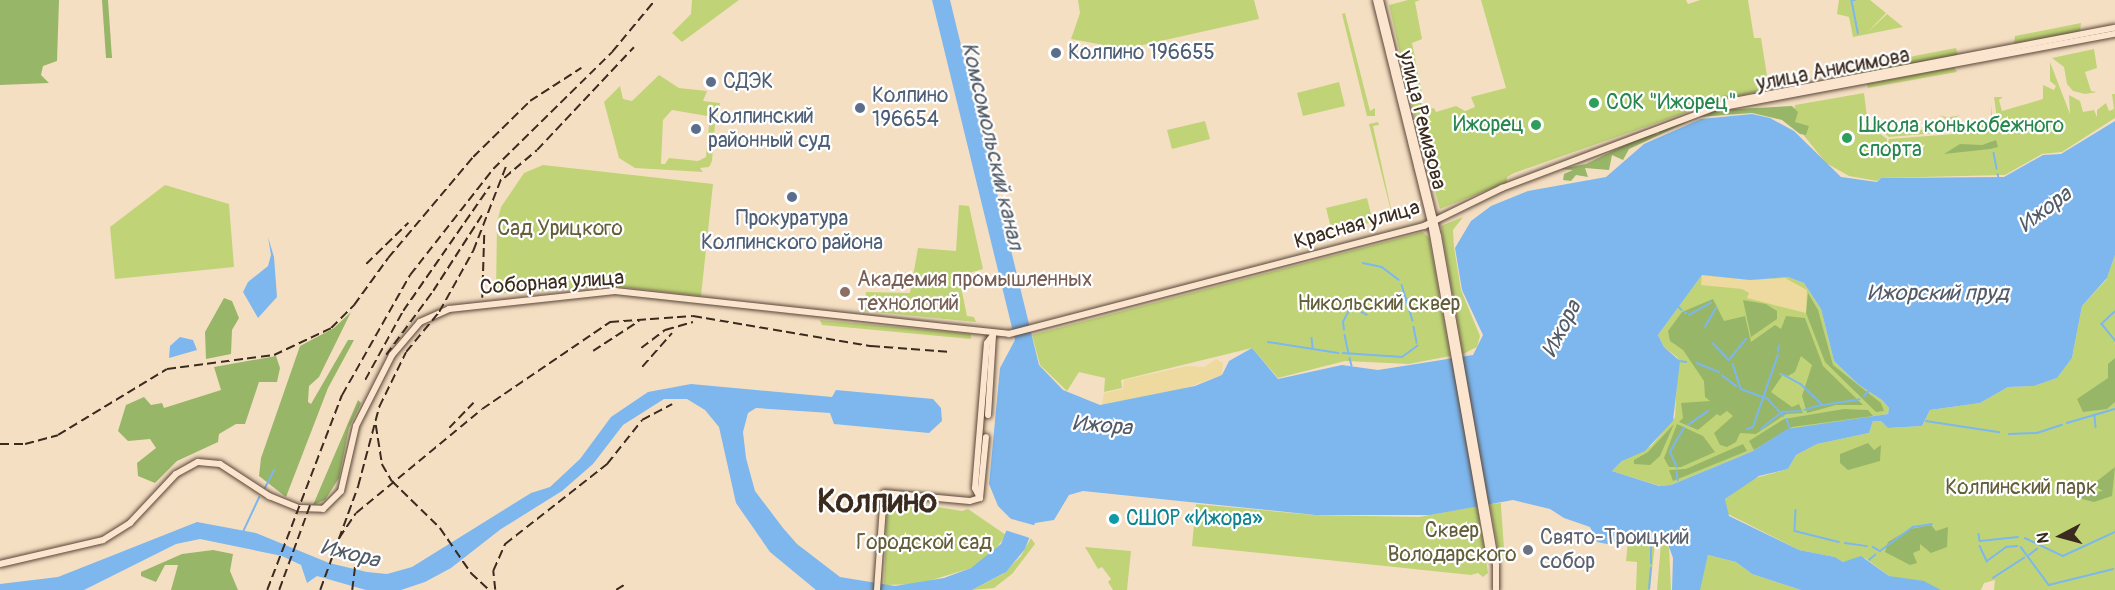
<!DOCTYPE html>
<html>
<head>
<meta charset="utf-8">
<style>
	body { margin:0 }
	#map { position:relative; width:2115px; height:590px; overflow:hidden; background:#f5dfc3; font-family:Pangolin,sans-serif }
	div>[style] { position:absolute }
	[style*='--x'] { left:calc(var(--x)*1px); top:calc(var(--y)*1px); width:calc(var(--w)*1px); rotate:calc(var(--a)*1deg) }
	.green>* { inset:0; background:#c0d477 }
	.forest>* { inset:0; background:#98b668 }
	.sand>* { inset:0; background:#eeda9e }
	.water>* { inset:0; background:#7db7ee }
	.pier>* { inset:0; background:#f5dfc3 }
	.stream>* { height:1.5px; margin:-0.75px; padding:0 0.75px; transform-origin:0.75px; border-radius:0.75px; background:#7db7ee }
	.roads { filter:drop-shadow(0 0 2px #574537) drop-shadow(0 0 2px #574537) }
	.secondary>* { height:6px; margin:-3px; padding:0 3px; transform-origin:3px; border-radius:3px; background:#fce5cf }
	.rail>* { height:1.5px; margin-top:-0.75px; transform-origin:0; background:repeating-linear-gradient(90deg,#3b2a1e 0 9px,transparent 0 13.5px) }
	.dots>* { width:16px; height:16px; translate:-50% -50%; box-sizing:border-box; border:3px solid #fff; border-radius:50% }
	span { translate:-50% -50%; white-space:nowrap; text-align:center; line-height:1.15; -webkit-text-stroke:4.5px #fff; paint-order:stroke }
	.service-label { font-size:21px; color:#4e5e75 }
	.left { translate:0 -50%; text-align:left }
	.street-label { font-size:21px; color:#3b2a1e }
	.leisure-label { font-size:21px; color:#27864d }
	.right { translate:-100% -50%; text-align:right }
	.park-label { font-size:21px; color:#635d39 }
	.education-label { font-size:21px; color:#785e54 }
	.culture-label { font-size:21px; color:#0d838f }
	.worship-label { font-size:21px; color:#5b616d }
	.water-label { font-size:22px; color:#525b67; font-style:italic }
	.town-label { font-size:33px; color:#3b2a1e; font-weight:700 }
	.north { position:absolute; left:2031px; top:506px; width:60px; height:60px; -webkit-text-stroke:4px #fff; paint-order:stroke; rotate:264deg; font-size:16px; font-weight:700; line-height:24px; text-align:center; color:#3b2a1e }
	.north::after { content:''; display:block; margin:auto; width:21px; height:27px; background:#3b2a1e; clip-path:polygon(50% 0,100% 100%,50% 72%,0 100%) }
</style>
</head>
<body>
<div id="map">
	<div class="green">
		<div style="clip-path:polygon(692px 0,739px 0,682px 42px,672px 33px,691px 14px)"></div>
		<div style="clip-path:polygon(1078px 0,1254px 0,1259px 19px,1125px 49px,1071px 39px,1080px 13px)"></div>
		<div style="clip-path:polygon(1408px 0,1420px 0,1415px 2px,1422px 39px,1412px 43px,1422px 94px,1411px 101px,1389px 5px)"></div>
		<div style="clip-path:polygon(1481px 0,1686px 0,1688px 4px,1700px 0,1748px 0,1754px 38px,1761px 38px,1768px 82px,1764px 90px,1725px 99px,1514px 173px,1507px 177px,1507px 182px,1440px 209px,1413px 110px,1424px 110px,1413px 109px,1412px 105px,1422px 101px,1424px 110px,1434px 108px,1436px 112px,1456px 106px,1465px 111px,1475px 107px,1471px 97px,1506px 88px)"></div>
		<div style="clip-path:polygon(1839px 0,1870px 0,1886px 13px,1867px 33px,1887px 14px,1903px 27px,1853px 37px,1849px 17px,1837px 14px)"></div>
		<div style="clip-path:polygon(1345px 13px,1370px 111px,1375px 108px,1375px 116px,1367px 116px,1342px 14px)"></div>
		<div style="clip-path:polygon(2081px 23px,2080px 32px,2014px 44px,2015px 36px)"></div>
		<div style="clip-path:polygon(1956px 48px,1958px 56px,1848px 76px,1846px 69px)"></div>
		<div style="clip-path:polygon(2094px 49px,2097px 68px,2085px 72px,2091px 91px,2097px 92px,2085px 94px,2073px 91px,2067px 84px,2064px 67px,2052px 58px)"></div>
		<div style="clip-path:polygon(2050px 62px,2070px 114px,2069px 95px,2080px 101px,2083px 112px,2094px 110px,2097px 117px,2097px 110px,2106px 103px,2109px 111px,2114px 109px,2112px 94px,2115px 94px,2115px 118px,2062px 152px,2042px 154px,2005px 175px,1881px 178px,1877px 181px,1849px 176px,1826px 163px,1793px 122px,1795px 105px,1864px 93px,1868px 125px,1887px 139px,1887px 145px,1889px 139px,1954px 134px,1950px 117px,1961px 115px,1953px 118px,1957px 130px,1991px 123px,1991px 104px,1993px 127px,1998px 127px,1994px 97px,2003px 97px,1999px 100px,2002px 111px,2043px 99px,2043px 85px,2054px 90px,2056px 86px,2050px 81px)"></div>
		<div style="clip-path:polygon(1954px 67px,1957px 72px,1868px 88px,1867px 84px)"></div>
		<div style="clip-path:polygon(659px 75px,679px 88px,707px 91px,703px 101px,720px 103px,719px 112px,713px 117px,672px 110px,663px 120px,661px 164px,665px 164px,669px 158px,698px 161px,706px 157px,709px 125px,715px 124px,712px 161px,709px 167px,700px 168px,703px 172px,635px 168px,619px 158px,604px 102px,620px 86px,623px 99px,632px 101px)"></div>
		<div style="clip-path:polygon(1339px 82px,1345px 106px,1303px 116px,1297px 93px)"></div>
		<div style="clip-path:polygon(1939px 115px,1946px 117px,1949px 132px,1889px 137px,1874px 124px,1876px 120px,1891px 120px,1886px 124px,1887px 131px,1892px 133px,1946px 127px,1945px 118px)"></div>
		<div style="clip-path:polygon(1205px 121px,1210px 139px,1172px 149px,1167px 130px)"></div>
		<div style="clip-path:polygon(1378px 122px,1379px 125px,1373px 126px,1395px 227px,1369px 124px)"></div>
		<div style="clip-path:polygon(543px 165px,713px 184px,701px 296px,614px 286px,496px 294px,497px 222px,501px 207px,524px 173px)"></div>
		<div style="clip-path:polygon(165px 185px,229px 204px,234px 267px,115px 279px,110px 227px)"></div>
		<div style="clip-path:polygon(1367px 198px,1373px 222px,1332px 232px,1326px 208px)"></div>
		<div style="clip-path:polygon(959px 205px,969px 206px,983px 269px,969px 273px,970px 279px,960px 282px,967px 316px,974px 317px,976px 322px,864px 311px,866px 292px,910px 293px,918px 248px,956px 251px)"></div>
		<div style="clip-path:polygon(1463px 217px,1453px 230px,1454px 247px,1461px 290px,1480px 336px,1477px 347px,1463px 354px,1441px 226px)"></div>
		<div style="clip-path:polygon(1423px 232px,1429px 238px,1450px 356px,1409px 364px,1345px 361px,1278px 378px,1252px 348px,1121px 380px,1122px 388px,1104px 392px,1105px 378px,1079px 372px,1067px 391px,1040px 365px,1032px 335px)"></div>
		<div style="clip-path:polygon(2115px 255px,2115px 590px,1994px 590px,1995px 580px,1984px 583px,1981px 590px,1941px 590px,1889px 576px,1865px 558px,1843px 562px,1835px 557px,1799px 550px,1726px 513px,1725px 499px,1752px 479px,1788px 469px,1796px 455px,1817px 444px,1869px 433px,1873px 421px,1881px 421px,1888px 428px,1922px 426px,1930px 410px,1980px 403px,2008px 387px,2034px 386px,2057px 378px,2072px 358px,2082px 306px,2106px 280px)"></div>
		<div style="clip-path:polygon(1702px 275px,1750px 280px,1788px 277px,1804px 283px,1821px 309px,1834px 361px,1859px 385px,1882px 400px,1889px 408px,1888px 414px,1785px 431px,1753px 451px,1671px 485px,1660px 486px,1612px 471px,1622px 461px,1651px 446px,1675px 417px,1678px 358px,1664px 347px,1658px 335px)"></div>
		<div style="clip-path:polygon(820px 320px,971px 334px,971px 339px,822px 325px)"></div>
		<div style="clip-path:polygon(899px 501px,962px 511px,968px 509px,1006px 535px,992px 554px,971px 568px,919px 584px,884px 585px,887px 507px)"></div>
		<div style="clip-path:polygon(1501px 503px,1501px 506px,1505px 562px,1498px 549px,1490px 504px)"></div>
		<div style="clip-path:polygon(1196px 504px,1314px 515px,1419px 517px,1477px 506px,1488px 573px,1483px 577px,1478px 573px,1471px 575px,1192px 546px)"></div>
		<div style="clip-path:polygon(1031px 538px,1035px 544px,1012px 574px,994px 588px,972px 590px,1003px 574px,1021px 556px)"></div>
		<div style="clip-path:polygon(1628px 541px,1655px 543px,1650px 590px,1636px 590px,1637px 562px,1626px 561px)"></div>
		<div style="clip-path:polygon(1661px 543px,1669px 547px,1671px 590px,1657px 590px)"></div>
		<div style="clip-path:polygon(1085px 547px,1131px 551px,1127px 590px,1113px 590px,1108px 582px,1111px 579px,1102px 567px,1098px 569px)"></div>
		<div style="clip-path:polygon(1708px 555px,1736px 562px,1752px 574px,1801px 590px,1699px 590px)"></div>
	</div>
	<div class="forest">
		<div style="clip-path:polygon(0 0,59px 0,57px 61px,43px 66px,41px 75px,49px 83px,0 85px)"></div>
		<div style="clip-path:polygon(102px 0,108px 0,112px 58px,106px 58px)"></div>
		<div style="clip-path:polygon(1792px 106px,1798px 112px,1795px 122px,1809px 126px,1806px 135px,1800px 134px,1782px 120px,1752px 113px,1699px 117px,1718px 110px)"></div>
		<div style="clip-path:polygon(1687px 122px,1629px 149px,1623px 160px,1612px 155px,1609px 170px,1585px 168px,1588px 177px,1576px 175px,1571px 181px,1563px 180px,1564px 174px,1573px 170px,1561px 169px,1586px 164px,1650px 133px,1658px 134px,1661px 129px)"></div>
		<div style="clip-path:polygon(1996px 140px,1998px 147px,1990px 149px,1944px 154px,1960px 144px,1982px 145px)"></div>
		<div style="clip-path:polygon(1808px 293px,1818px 310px,1833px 365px,1881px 403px,1884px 411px,1876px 412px,1825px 362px,1806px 313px)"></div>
		<div style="clip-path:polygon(224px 298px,232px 301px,239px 318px,232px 330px,231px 354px,206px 359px,205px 332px)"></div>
		<div style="clip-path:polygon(1713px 299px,1724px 321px,1745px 316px,1751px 342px,1775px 325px,1781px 329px,1786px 316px,1805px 318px,1823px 366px,1863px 405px,1836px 405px,1807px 413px,1802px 396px,1812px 365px,1801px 356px,1795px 372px,1788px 376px,1779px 373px,1782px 376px,1771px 392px,1792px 407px,1799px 404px,1803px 413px,1786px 414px,1756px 434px,1740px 433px,1736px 442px,1727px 447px,1720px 445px,1714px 433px,1733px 416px,1727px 411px,1720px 416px,1717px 414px,1698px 430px,1679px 422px,1683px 418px,1681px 403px,1710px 401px,1705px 397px,1704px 381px,1683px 350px,1670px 341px,1668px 331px,1682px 312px)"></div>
		<div style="clip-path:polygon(1743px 300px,1766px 304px,1777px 311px,1777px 319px,1751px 337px)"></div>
		<div style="clip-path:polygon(351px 312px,319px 377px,309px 386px,308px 402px,311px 404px,348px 340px,354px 340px,328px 388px,286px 497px,259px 476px,261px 458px,300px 346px,334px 328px)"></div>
		<div style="clip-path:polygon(276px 356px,280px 368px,277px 382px,259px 382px,245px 424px,236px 424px,219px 434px,218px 442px,177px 461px,155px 483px,138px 476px,137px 463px,156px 448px,150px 439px,128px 441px,118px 431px,126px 405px,144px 397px,151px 405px,162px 403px,164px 408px,221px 390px,214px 367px)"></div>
		<div style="clip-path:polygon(2115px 358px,2115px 402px,2107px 409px,2083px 412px,2077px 399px,2108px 378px,2108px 364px)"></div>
		<div style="clip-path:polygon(358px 400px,361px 403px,349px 428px,339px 478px,325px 500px,313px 505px)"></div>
		<div style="clip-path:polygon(1844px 409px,1868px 410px,1873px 416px,1792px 427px,1754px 450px,1749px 441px,1784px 419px)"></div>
		<div style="clip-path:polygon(1674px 424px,1660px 456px,1650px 465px,1634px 464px,1634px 460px,1648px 452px)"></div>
		<div style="clip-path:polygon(1677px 424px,1703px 436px,1715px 452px,1681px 467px,1669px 467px,1664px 458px)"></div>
		<div style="clip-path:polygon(1868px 443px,1874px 450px,1881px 445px,1880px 461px,1848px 470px,1840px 463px,1840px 454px)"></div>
		<div style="clip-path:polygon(1743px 444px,1747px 451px,1673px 481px,1669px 470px,1686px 469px)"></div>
		<div style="clip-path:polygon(2115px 467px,2112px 496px,2094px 502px,2082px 499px,2082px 494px,2103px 491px,2092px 485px)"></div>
		<div style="clip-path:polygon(1931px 525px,1936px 531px,1948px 527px,1947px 547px,1931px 553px,1920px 544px,1920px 550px,1913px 553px,1917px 563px,1910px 565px,1885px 552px,1888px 542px,1910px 529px)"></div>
		<div style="clip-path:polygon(213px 550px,233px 554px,230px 571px,238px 590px,171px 590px,178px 565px,165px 565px,156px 582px,141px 576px,141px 572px,182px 554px)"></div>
	</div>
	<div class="sand">
		<div style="clip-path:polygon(1702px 275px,1750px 280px,1785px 278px,1807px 290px,1806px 313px,1747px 298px,1749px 293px,1742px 289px,1701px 285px)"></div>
		<div style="clip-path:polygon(1216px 359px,1223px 363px,1222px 375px,1172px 393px,1102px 405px,1104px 393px,1123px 389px,1124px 380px,1187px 366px,1204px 367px)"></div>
	</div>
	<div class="water">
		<div style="clip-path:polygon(evenodd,932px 0,950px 0,1039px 365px,1063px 390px,1100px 405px,1195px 386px,1222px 375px,1229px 361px,1252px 348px,1278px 379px,1342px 365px,1378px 370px,1473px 355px,1483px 335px,1462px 290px,1455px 248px,1471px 221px,1491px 206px,1528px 191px,1606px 177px,1644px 144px,1701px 119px,1752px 114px,1770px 118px,1794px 131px,1841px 177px,1877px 182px,1881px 178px,2004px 177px,2043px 155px,2061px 154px,2115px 121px,2115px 255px,2107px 278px,2082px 306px,2072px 358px,2057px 378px,2034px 386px,2008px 387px,1980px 403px,1930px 410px,1922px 426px,1888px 428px,1881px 421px,1873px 421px,1869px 433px,1817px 444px,1796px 455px,1788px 469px,1759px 476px,1725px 499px,1729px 516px,1799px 550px,1835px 557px,1843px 562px,1861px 556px,1889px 576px,1924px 581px,1941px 590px,1801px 590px,1752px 574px,1736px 562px,1708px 555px,1700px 590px,1672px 590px,1673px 558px,1668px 544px,1632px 537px,1607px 544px,1597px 542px,1590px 527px,1564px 518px,1550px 509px,1513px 500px,1430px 515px,1315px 515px,1083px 491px,1069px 495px,1054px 520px,1035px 523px,1025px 549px,1006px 572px,972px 590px,816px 590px,770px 552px,736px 503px,719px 427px,705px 410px,687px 399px,664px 399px,623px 425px,593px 464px,562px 491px,501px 529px,451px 568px,425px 582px,401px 590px,366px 590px,317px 576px,307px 583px,301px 565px,282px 556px,200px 539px,176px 544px,84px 590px,0 590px,0 584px,58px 577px,197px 522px,256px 533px,329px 563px,367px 572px,387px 574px,412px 567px,531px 493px,550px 487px,580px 459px,611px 417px,648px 392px,691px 384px,832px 397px,836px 390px,933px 399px,941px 408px,942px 421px,929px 433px,834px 424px,830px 413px,756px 408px,748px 413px,743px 432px,746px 458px,755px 491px,783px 528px,797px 544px,840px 577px,895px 586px,944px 578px,971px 568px,1001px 544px,1011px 519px,998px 506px,989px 484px,1000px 368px,1015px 340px,932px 0,1702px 275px,1750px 280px,1788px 277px,1804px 283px,1821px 309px,1834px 361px,1859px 385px,1882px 400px,1889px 408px,1888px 414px,1787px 429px,1753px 451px,1671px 485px,1659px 486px,1612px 471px,1622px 461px,1645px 451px,1673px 421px,1680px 361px,1664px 347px,1658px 335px,1702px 275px)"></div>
		<div style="clip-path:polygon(268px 237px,274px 257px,277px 297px,258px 318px,243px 292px,248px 282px,268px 266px,271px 255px)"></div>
		<div style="clip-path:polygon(180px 337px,193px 340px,197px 350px,169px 358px,170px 346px)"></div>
	</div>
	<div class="pier">
		<div style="clip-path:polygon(1008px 518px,1037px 526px,1033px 539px,1005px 530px)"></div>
	</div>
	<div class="stream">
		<div style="--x:1856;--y:0;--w:4;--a:166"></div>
		<div style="--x:1852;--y:1;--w:33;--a:79"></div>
		<div style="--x:1994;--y:153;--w:16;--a:79"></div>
		<div style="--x:1998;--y:174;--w:4;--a:76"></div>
		<div style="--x:1363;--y:263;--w:19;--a:12"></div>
		<div style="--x:1382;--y:267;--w:21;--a:37"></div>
		<div style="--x:1402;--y:285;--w:37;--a:73"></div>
		<div style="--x:1393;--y:299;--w:13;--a:-4"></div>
		<div style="--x:1351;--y:306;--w:18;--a:29"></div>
		<div style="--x:1679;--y:307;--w:4;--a:45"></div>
		<div style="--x:2115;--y:312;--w:18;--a:137"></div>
		<div style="--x:2102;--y:324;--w:21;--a:51"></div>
		<div style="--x:1685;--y:313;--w:1;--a:0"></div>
		<div style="--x:1689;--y:315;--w:25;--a:-29"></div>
		<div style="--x:1414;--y:327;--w:16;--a:79"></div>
		<div style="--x:1705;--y:327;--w:22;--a:-60"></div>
		<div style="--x:1344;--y:330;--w:8;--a:-97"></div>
		<div style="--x:1343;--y:322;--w:13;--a:-63"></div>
		<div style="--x:1345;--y:335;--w:19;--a:78"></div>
		<div style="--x:1312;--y:338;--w:10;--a:84"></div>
		<div style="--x:1268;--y:342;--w:71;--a:8.9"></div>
		<div style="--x:1713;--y:343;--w:23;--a:47"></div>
		<div style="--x:1729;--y:360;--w:27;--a:-51"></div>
		<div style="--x:1778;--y:351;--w:5;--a:-79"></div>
		<div style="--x:1343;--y:353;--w:59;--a:3.9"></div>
		<div style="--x:1402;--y:357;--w:19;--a:-36"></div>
		<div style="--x:1350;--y:358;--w:8;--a:76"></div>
		<div style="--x:1680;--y:361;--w:6;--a:9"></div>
		<div style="--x:1697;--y:363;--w:24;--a:22"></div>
		<div style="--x:1733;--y:364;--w:26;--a:72"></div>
		<div style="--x:1741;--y:389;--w:27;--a:20"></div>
		<div style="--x:1782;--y:374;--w:21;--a:28"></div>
		<div style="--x:1801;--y:384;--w:30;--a:44"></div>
		<div style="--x:1823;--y:405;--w:19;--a:164"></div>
		<div style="--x:1722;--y:375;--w:18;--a:38"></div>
		<div style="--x:1864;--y:396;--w:6;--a:-45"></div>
		<div style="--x:1768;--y:399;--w:23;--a:47"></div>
		<div style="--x:1824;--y:405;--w:36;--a:-9"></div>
		<div style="--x:2095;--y:416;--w:11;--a:85"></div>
		<div style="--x:1787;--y:419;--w:9;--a:72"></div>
		<div style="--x:1926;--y:421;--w:74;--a:8.6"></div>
		<div style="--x:2067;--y:423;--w:50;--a:-16.3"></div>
		<div style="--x:1688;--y:425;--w:24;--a:-35"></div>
		<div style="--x:1747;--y:429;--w:6;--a:-18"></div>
		<div style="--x:1753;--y:427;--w:76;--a:-70.9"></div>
		<div style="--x:1761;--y:429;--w:27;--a:-39"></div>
		<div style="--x:1782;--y:412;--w:19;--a:-3"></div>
		<div style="--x:2009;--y:434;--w:28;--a:-2"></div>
		<div style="--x:2037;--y:433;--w:26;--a:-18"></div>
		<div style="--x:1677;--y:468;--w:17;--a:-114"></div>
		<div style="--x:1670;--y:452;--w:28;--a:-60"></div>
		<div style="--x:1677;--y:472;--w:8;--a:83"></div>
		<div style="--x:265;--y:488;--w:20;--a:-63"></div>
		<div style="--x:1796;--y:510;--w:21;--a:93"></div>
		<div style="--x:1795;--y:531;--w:45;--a:14"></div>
		<div style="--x:243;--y:532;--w:38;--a:-65"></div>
		<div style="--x:1979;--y:534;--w:7;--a:82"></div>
		<div style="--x:1980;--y:541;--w:38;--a:-6"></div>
		<div style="--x:2025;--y:538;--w:42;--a:25.3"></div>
		<div style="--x:2063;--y:556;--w:57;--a:-24.8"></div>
		<div style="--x:1845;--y:543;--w:22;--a:8"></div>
		<div style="--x:1980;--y:546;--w:17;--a:65"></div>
		<div style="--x:1987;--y:561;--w:24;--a:-36"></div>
		<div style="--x:2006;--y:547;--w:11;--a:-5"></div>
		<div style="--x:1873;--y:547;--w:8;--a:30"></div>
		<div style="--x:1880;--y:551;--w:41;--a:-36"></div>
		<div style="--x:1913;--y:527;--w:19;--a:-9"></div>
		<div style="--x:2021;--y:547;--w:47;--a:53.6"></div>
		<div style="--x:2049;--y:585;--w:66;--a:-14"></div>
		<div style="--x:2029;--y:555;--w:10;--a:-37"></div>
		<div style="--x:1869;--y:560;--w:8;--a:-40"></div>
		<div style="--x:1651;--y:564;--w:24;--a:-90"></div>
		<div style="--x:1993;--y:578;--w:37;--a:-33"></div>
		<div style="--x:1649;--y:589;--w:21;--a:-85"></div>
	</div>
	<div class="roads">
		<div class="secondary">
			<div style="--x:1376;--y:0;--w:230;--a:76.1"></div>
			<div style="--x:1431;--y:223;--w:335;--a:80"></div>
			<div style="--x:1380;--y:0;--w:243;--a:76.2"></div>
			<div style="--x:1438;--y:236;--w:335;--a:80"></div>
			<div style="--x:1496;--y:566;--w:24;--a:90"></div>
			<div style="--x:1729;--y:106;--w:393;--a:-10.6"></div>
			<div style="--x:988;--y:415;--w:80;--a:-86.4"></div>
			<div style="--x:980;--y:498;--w:11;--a:-117"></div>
			<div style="--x:975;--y:488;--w:145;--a:-85.3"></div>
			<div style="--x:987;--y:343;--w:10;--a:-53"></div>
			<div style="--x:980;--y:498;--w:61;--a:-84.4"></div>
			<div style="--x:0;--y:564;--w:106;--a:-13.1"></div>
			<div style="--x:103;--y:540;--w:32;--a:-32"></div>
			<div style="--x:130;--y:523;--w:67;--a:-46.8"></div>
			<div style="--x:176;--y:474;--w:25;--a:-29"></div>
			<div style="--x:198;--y:462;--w:22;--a:5"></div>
			<div style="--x:220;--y:464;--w:59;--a:33.1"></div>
			<div style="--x:269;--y:496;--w:32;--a:22"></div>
			<div style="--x:299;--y:508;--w:24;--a:2"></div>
			<div style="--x:323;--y:509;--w:25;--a:-45"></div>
			<div style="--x:341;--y:491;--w:67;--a:-77"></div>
			<div style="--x:356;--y:426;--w:80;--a:-63.1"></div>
			<div style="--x:392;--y:355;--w:43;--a:-49.7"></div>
			<div style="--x:420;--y:322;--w:32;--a:-24"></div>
			<div style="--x:449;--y:309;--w:167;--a:-6.2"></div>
			<div style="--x:615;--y:291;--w:396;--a:6.2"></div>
			<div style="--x:1009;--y:334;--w:429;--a:-14.6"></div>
			<div style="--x:1424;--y:226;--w:87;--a:-26"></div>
			<div style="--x:1502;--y:188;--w:243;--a:-20.7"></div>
			<div style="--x:1729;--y:102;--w:393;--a:-10.9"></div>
			<div style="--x:877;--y:590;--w:97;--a:-85.9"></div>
			<div style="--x:884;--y:493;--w:86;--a:5.3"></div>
			<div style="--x:970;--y:501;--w:10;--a:-17"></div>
		</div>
	</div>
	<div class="rail">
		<div style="--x:504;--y:178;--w:43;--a:-40.3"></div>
		<div style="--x:537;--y:150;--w:141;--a:-46.7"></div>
		<div style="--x:366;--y:264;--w:59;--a:-44.3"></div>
		<div style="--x:482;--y:298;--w:63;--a:-88.2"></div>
		<div style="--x:641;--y:348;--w:30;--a:-37"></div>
		<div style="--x:665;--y:330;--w:29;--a:-16"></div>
		<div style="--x:593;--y:351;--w:55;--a:-33.1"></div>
		<div style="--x:386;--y:355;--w:79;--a:-53.7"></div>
		<div style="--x:433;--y:291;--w:94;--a:-57.2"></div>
		<div style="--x:642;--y:367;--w:45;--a:-48.6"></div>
		<div style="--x:365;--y:380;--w:79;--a:-61.2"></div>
		<div style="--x:403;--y:311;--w:152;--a:-55.2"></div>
		<div style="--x:376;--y:425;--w:39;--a:81"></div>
		<div style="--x:382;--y:464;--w:20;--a:60"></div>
		<div style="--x:392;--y:481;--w:67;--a:44.4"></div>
		<div style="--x:440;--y:528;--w:55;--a:55.4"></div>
		<div style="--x:471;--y:573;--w:25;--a:43"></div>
		<div style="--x:449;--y:428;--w:35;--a:-46"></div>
		<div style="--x:0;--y:444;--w:25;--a:0"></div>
		<div style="--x:25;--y:444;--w:34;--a:-15"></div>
		<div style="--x:58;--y:435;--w:127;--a:-31.2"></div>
		<div style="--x:167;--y:369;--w:108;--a:-7.5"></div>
		<div style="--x:274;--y:355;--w:63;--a:-25.3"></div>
		<div style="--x:331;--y:328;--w:33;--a:-45"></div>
		<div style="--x:354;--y:305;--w:58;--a:-54.1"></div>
		<div style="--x:388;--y:258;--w:132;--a:-49.9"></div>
		<div style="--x:473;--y:157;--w:80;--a:-44.5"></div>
		<div style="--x:530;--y:101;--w:61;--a:-32.9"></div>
		<div style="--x:339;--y:538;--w:30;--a:-56"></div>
		<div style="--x:356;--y:513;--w:163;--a:-39.5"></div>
		<div style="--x:482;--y:409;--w:155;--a:-34.2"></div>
		<div style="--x:610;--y:322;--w:83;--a:-4.1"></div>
		<div style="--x:693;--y:316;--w:181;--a:9.6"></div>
		<div style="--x:871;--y:346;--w:80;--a:4.3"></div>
		<div style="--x:267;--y:590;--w:209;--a:-69"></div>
		<div style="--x:342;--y:395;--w:138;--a:-60.5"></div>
		<div style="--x:410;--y:275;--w:135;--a:-51.9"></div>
		<div style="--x:493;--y:169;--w:167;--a:-44.5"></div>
		<div style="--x:612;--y:52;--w:67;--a:-50.4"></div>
		<div style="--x:279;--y:590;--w:90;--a:-70"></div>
		<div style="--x:320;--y:590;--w:111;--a:-69.9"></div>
		<div style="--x:358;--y:486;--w:82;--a:-75.1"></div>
		<div style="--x:379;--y:407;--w:61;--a:-63.9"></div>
		<div style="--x:406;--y:352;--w:52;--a:-50.5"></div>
		<div style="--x:439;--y:312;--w:70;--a:-60.9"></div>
		<div style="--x:473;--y:251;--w:91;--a:-68.8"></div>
		<div style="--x:352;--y:590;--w:23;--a:-83"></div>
		<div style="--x:495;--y:590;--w:19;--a:-96"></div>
		<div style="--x:493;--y:571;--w:30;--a:-66"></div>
		<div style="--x:505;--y:544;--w:130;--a:-38.1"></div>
		<div style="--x:607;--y:464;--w:56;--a:-51.5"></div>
		<div style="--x:642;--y:420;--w:34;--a:-28"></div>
		<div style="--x:616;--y:590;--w:9;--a:-32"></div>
	</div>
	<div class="dots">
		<div style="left:1056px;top:53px;background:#5c6f8a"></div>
		<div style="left:711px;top:82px;background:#5c6f8a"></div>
		<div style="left:1594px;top:103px;background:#2e9e5b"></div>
		<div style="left:860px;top:108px;background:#5c6f8a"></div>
		<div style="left:1536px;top:125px;background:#2e9e5b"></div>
		<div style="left:696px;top:129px;background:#5c6f8a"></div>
		<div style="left:1847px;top:138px;background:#2e9e5b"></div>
		<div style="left:792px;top:197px;background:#5c6f8a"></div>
		<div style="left:845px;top:292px;background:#8d6e63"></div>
		<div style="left:1114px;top:519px;background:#0f9aa8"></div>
		<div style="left:1528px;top:550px;background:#6b7280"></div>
	</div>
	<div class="service-label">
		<span class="left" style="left:1068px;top:53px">Колпино 196655</span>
		<span class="left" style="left:723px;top:82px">СДЭК</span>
		<span class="left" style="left:872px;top:108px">Колпино<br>196654</span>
		<span class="left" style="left:708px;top:129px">Колпинский<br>районный суд</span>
		<span style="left:792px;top:231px">Прокуратура<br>Колпинского района</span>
	</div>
	<div class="street-label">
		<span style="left:1833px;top:70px;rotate:-11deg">улица Анисимова</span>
		<span style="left:1422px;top:120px;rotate:76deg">улица Ремизова</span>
		<span style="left:1357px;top:225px;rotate:-16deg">Красная улица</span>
		<span style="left:552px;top:283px;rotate:-4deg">Соборная улица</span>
	</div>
	<div class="leisure-label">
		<span class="left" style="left:1606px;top:103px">СОК "Ижорец"</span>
		<span class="right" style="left:1524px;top:125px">Ижорец</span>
		<span class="left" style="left:1859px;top:138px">Школа конькобежного<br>спорта</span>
	</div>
	<div class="park-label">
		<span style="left:560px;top:229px">Сад Урицкого</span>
		<span style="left:1379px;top:304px">Никольский сквер</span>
		<span style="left:2021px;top:488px">Колпинский парк</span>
		<span style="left:1452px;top:543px">Сквер<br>Володарского</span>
		<span style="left:924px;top:543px">Городской сад</span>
	</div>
	<div class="education-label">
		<span class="left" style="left:857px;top:292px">Академия промышленных<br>технологий</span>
	</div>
	<div class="culture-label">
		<span class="left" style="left:1126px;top:519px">СШОР «Ижора»</span>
	</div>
	<div class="worship-label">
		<span class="left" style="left:1540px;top:550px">Свято-Троицкий<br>собор</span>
	</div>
	<div class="water-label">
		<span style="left:992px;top:146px;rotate:77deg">Комсомольский канал</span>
		<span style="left:2045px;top:210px;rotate:-37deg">Ижора</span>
		<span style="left:1938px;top:294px">Ижорский пруд</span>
		<span style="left:1562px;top:329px;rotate:-63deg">Ижора</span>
		<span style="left:1102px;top:426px;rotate:5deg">Ижора</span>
		<span style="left:350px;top:554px;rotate:14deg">Ижора</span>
	</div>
	<div class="town-label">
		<span style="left:877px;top:502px">Колпино</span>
	</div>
	<div class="north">N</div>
</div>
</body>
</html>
